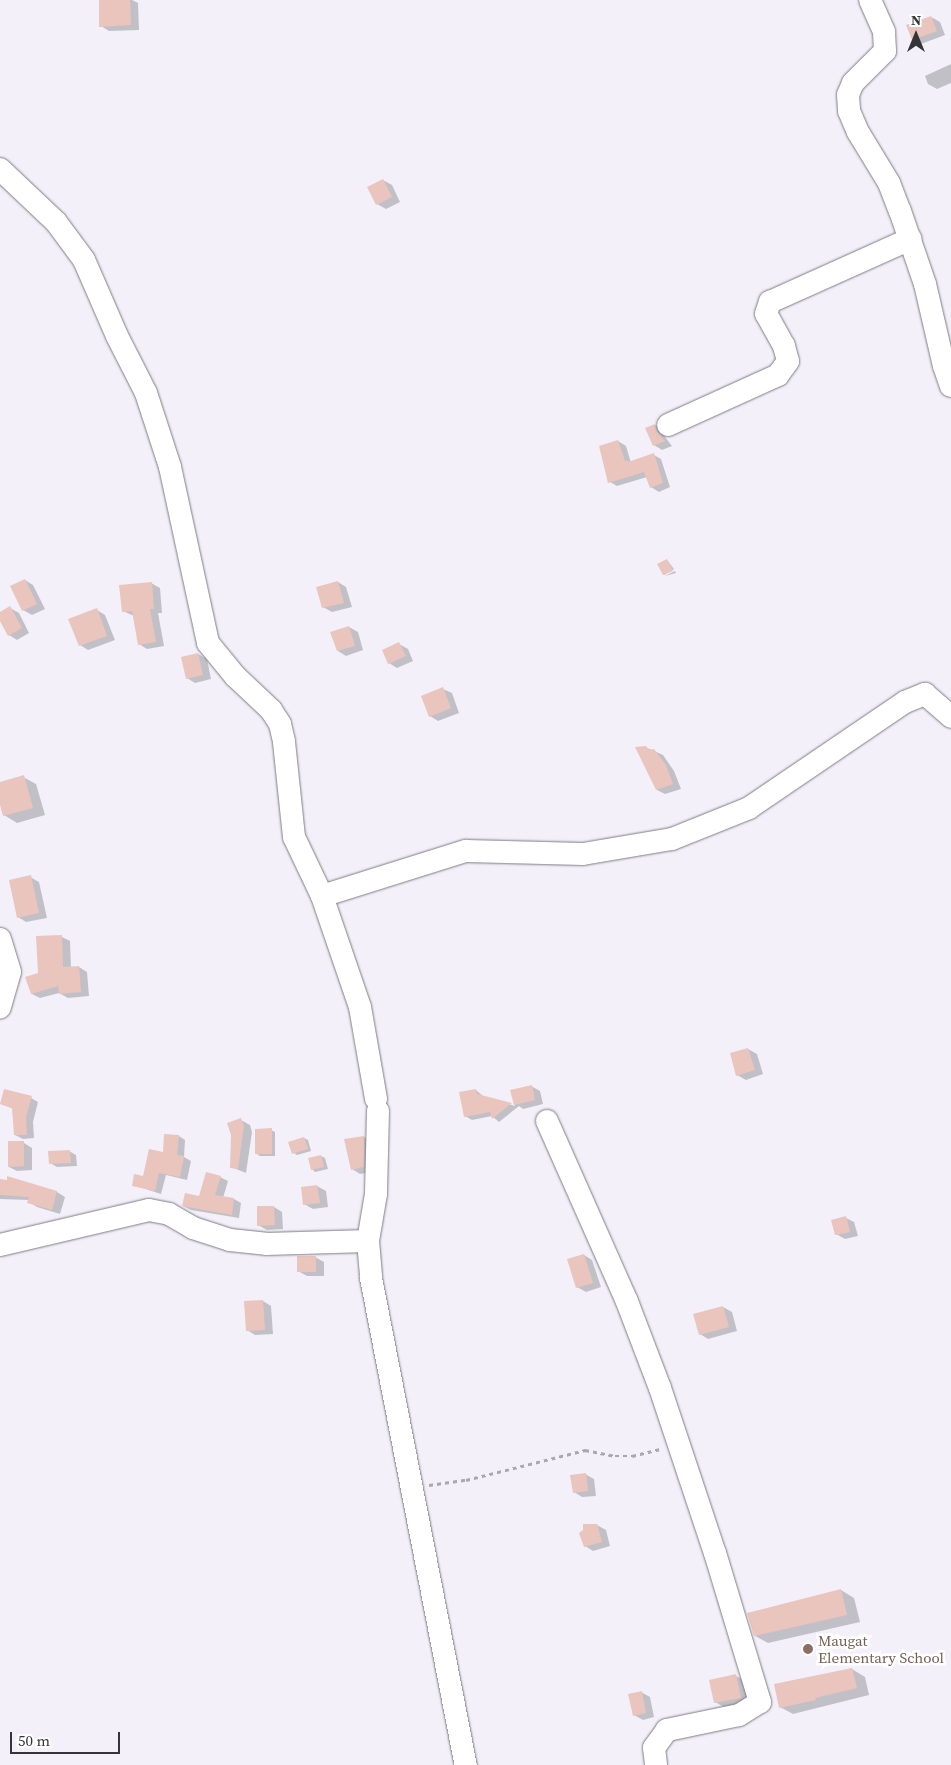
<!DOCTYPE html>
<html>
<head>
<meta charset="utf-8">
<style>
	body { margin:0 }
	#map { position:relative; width:951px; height:1765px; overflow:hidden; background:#f3f0f9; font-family:"Source Serif 4",serif }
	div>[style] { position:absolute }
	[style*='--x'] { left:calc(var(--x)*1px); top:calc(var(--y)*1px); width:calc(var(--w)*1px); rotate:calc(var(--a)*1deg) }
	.shadow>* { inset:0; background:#0003 }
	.building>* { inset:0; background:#e9c5bd }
	.path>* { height:2.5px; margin-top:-1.25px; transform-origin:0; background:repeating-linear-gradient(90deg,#aaa8af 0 4px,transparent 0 8px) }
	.roads { filter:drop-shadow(0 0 1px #7f7b84) drop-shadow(0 0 1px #7f7b84) }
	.minor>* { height:22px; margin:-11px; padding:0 11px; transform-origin:11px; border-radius:11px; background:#fff }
	.dots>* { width:14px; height:14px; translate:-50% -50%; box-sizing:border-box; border:2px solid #fff; border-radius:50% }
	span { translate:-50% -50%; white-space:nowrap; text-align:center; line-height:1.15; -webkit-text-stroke:5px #fff; paint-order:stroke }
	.education-label { font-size:15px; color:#785e54 }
	.left { translate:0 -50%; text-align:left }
	.north { position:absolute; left:891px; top:10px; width:50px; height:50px; -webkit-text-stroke:4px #fff; paint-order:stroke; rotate:0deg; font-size:14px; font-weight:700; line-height:20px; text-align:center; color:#353437 }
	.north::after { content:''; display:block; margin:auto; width:18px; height:22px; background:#353437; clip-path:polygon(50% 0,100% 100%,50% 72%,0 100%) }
	.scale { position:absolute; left:10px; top:1732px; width:110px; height:22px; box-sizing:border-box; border:2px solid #353437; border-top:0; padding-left:6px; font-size:15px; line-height:18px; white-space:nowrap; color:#353437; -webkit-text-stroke:4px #fff; paint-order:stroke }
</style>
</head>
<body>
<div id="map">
	<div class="shadow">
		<div style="clip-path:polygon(100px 0,132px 0,138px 3px,139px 30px,109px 31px,101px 26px)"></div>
		<div style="clip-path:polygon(931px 17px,940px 22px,945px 35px,921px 44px,913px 39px)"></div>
		<div style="clip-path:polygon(951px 64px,951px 83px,937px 89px,928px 84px,925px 76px)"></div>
		<div style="clip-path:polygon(383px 180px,392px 185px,400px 202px,386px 209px,377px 204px)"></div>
		<div style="clip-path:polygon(655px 425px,663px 430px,665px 437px,672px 446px,662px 450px,654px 445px)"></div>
		<div style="clip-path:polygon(618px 441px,626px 446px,631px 463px,654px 455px,661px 459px,670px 487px,659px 492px,651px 487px,647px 477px,617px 486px,610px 482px)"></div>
		<div style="clip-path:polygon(667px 560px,674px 569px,664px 575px,663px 574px)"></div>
		<div style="clip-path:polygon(675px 571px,676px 573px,665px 576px)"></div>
		<div style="clip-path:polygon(25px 580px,33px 585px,45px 609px,32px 615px,23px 610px)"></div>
		<div style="clip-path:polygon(338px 582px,346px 587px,352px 607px,332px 612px,323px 607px)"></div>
		<div style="clip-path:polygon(151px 583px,160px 588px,162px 613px,158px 613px,164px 646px,147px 649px,139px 644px,134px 616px,123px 611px)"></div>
		<div style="clip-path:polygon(10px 608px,19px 613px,29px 633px,17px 640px,9px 635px,0 618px,0 613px)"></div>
		<div style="clip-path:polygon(97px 610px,105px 615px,115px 640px,88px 650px,80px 645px)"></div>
		<div style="clip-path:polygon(349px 627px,358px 632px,363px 650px,346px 656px,338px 651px)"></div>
		<div style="clip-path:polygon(399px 644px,408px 649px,413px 661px,397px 668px,389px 663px)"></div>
		<div style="clip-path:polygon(198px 654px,207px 659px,211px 679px,195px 683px,187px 678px)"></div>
		<div style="clip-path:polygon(443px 689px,452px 693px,459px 713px,438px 721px,430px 716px)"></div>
		<div style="clip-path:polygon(645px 747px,663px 755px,674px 771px,681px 789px,665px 794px,657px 790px)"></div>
		<div style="clip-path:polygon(23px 777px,36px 784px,45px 815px,17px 823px,4px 815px,0 800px,0 783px)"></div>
		<div style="clip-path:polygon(30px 877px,39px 882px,47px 918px,26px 922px,18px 917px)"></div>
		<div style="clip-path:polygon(62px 937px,70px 941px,71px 968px,79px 967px,87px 972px,89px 996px,68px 998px,59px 993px,40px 998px,32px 994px)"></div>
		<div style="clip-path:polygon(748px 1049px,757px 1054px,763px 1074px,746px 1080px,737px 1075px)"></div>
		<div style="clip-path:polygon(531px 1086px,540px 1091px,543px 1104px,523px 1109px,519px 1106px,499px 1122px,492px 1116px,472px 1120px,465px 1116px,476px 1090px,483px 1096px,515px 1106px,512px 1091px)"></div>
		<div style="clip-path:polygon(31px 1098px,38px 1102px,33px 1122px,34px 1138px,23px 1139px,15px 1135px,14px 1109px,1px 1104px)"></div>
		<div style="clip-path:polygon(241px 1120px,250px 1125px,252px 1132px,246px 1173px,231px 1167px)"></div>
		<div style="clip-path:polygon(271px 1130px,275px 1132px,275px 1156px,260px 1156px,257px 1154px)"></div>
		<div style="clip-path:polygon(179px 1136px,185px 1140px,184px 1157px,191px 1161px,187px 1180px,166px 1175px,161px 1194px,133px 1185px,144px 1178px)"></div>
		<div style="clip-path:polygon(364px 1137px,372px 1142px,372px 1172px,360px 1174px,352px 1169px)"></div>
		<div style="clip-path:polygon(304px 1138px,308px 1140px,311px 1151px,297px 1155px,294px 1153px)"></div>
		<div style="clip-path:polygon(24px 1143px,32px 1148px,32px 1170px,17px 1171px,9px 1167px)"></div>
		<div style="clip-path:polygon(69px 1151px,76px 1155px,77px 1166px,57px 1167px,50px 1163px)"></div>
		<div style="clip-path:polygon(321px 1156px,325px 1158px,328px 1169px,315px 1172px,312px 1169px)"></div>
		<div style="clip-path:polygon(220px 1177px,228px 1181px,223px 1198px,234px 1199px,241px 1203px,239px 1218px,191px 1210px,183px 1206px,200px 1197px)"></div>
		<div style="clip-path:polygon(0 1181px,57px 1192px,65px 1197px,60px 1214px,37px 1207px,29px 1202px,29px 1200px,0 1199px)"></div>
		<div style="clip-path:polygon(317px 1186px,326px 1191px,328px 1207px,313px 1209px,304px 1204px)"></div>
		<div style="clip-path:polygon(274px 1207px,282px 1212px,283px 1229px,267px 1230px,258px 1225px)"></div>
		<div style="clip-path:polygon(846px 1218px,854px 1222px,858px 1236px,845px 1239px,836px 1234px)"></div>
		<div style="clip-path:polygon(584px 1255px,592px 1260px,601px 1287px,586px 1292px,577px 1287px)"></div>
		<div style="clip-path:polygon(315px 1257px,324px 1262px,324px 1276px,307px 1276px,298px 1271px)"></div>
		<div style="clip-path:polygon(263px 1301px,271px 1306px,273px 1334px,255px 1335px,247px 1330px)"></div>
		<div style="clip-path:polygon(723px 1307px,732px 1312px,737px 1331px,708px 1339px,700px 1334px)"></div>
		<div style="clip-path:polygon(585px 1474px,594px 1479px,596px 1496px,582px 1497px,574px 1492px)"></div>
		<div style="clip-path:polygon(597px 1525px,606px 1530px,610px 1546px,593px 1551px,585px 1546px)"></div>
		<div style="clip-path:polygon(841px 1590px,854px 1598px,860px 1622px,768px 1643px,755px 1636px)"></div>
		<div style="clip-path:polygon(852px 1669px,865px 1677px,869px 1695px,793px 1714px,780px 1707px)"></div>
		<div style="clip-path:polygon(736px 1676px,744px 1680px,748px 1702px,724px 1707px,715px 1702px)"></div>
		<div style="clip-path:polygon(641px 1692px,650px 1697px,654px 1717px,643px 1720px,634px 1715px)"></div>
	</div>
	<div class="building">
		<div style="clip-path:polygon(99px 0,130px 0,131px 25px,99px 27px)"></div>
		<div style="clip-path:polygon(931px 16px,937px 31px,912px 40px,906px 25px)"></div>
		<div style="clip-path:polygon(383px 179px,392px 197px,376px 205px,367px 187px)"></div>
		<div style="clip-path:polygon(655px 424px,656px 431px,665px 441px,653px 446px,645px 428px)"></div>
		<div style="clip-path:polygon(618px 440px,625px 461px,627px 460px,628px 462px,654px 453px,663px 483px,650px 488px,644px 472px,608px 483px,599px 446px)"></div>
		<div style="clip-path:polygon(667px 559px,673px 571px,663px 575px,657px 564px)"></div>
		<div style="clip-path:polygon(25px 579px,37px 604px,22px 611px,10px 586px)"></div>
		<div style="clip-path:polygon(338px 581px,344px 603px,322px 608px,316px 587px)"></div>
		<div style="clip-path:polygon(152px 582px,154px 609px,150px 609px,156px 642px,138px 645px,132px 611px,122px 612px,119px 585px)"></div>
		<div style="clip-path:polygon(10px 606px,22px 628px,8px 636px,0 621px,0 612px)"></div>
		<div style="clip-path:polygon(97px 608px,107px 636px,79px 646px,68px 619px)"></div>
		<div style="clip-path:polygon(349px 626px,355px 646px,337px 651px,330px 632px)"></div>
		<div style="clip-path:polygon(399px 642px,406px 656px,388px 664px,382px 650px)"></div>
		<div style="clip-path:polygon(198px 653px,203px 675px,186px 679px,181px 657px)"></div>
		<div style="clip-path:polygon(443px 687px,451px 708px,429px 717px,421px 696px)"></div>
		<div style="clip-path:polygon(646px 746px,649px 750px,654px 749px,666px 765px,673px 784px,656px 790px,635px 747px)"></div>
		<div style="clip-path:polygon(24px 775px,33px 808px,3px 816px,0 805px,0 782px)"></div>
		<div style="clip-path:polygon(31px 875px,39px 913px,17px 918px,9px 880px)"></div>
		<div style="clip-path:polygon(62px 935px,63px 967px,79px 966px,81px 992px,59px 994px,58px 986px,31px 994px,25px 977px,38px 973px,36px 936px)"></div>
		<div style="clip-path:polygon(748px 1048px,755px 1070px,736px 1076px,730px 1053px)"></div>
		<div style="clip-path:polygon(532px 1085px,535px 1100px,514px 1105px,510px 1090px)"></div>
		<div style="clip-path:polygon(4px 1089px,32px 1096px,26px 1117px,27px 1135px,14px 1135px,12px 1108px,0 1104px)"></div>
		<div style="clip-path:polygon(476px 1089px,477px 1094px,512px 1103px,492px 1119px,490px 1112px,464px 1117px,459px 1092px)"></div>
		<div style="clip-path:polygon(241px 1118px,244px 1126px,238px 1169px,230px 1168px,231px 1135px,227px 1123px)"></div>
		<div style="clip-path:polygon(272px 1128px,272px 1154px,255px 1154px,255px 1129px)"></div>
		<div style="clip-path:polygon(164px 1134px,179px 1135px,177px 1155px,184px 1156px,180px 1177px,159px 1173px,155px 1191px,132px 1186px,134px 1174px,143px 1176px,149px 1149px,163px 1152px)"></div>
		<div style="clip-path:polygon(364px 1136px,364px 1167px,351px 1170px,344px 1139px)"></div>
		<div style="clip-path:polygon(304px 1137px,308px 1149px,292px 1154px,288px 1142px)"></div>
		<div style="clip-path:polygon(8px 1141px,24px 1141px,24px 1166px,8px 1167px)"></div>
		<div style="clip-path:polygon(70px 1150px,71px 1163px,49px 1164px,48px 1151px)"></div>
		<div style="clip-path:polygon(321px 1155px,324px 1167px,311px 1170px,308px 1158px)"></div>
		<div style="clip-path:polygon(206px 1172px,221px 1176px,215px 1195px,234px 1198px,232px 1215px,182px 1206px,185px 1193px,199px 1196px)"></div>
		<div style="clip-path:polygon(7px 1176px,57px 1191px,52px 1210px,27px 1203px,29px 1197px,0 1195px,0 1179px,7px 1180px)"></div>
		<div style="clip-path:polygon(317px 1185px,320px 1203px,303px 1205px,301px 1187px)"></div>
		<div style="clip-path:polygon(257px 1206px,274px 1206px,275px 1225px,257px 1226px)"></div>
		<div style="clip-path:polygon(846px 1216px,850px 1232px,835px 1235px,831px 1220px)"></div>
		<div style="clip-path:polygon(584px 1254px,593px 1283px,576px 1288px,567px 1259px)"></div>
		<div style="clip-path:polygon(297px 1256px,316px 1256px,316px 1272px,297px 1272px)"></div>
		<div style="clip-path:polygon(263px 1300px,265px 1330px,246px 1331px,244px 1301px)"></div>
		<div style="clip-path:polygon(723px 1306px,729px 1327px,699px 1335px,693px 1314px)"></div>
		<div style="clip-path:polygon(586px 1473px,588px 1491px,573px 1493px,570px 1475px)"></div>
		<div style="clip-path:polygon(583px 1524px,597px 1524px,602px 1542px,584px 1547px,579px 1533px,583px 1530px)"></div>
		<div style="clip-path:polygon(841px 1589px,847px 1615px,754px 1636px,747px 1613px)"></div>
		<div style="clip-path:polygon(852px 1668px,857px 1688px,815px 1698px,816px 1700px,779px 1708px,774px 1684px)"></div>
		<div style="clip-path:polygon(736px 1674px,741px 1698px,714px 1703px,709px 1680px)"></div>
		<div style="clip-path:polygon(642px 1691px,646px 1713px,633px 1716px,628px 1694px)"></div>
	</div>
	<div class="path">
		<div style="--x:429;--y:1485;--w:37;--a:-8"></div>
		<div style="--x:466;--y:1480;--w:123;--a:-14.1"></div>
		<div style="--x:585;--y:1450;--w:31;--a:11"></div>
		<div style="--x:615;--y:1456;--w:17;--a:0"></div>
		<div style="--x:632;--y:1456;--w:30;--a:-14"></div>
	</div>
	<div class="roads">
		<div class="minor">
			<div style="--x:870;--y:0;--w:35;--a:66"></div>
			<div style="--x:884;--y:32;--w:19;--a:87"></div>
			<div style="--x:885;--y:51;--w:45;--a:135"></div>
			<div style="--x:853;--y:83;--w:13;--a:113"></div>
			<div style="--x:848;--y:95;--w:16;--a:86"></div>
			<div style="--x:849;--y:111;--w:23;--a:67"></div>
			<div style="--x:858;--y:132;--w:60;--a:58.7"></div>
			<div style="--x:889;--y:183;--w:30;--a:69"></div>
			<div style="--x:900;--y:211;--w:77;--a:71.1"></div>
			<div style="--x:925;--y:284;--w:84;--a:77"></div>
			<div style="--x:944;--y:366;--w:21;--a:71"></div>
			<div style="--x:0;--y:169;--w:77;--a:43.4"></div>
			<div style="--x:56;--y:222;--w:47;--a:53.6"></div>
			<div style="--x:84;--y:260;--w:83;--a:66.5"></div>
			<div style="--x:117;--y:336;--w:64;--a:63"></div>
			<div style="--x:146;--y:393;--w:78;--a:72"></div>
			<div style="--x:170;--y:467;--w:180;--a:77.8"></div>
			<div style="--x:208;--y:643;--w:43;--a:50.7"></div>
			<div style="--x:235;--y:676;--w:50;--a:43.4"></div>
			<div style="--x:271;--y:710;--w:17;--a:57"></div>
			<div style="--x:280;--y:724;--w:18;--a:77"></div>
			<div style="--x:284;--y:742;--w:96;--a:84"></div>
			<div style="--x:294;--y:837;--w:65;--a:64.6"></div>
			<div style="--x:322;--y:896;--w:117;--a:71.1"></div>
			<div style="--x:360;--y:1007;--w:93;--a:80.1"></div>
			<div style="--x:668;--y:425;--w:121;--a:-24.4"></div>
			<div style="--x:778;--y:375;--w:17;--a:-54"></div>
			<div style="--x:788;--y:361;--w:16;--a:-105"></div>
			<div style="--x:784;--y:346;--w:37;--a:-119"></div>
			<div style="--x:766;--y:314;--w:13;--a:-72"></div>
			<div style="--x:770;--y:302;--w:154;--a:-24.2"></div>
			<div style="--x:322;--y:896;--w:151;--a:-17.4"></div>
			<div style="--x:466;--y:851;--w:117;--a:1.5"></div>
			<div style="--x:583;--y:854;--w:90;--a:-9.6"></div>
			<div style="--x:672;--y:839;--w:83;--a:-21.9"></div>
			<div style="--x:749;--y:808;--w:189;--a:-34.2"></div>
			<div style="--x:905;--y:702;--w:22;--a:-22"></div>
			<div style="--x:925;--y:694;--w:35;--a:41"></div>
			<div style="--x:0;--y:939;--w:34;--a:73"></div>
			<div style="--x:10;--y:972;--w:37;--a:106"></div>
			<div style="--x:378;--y:1111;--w:83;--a:91.4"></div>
			<div style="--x:376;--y:1194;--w:48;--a:99.7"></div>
			<div style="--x:368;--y:1241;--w:37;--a:85"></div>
			<div style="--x:371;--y:1278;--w:496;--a:79"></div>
			<div style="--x:547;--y:1121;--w:195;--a:66.1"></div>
			<div style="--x:626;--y:1299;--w:95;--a:69.1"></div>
			<div style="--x:660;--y:1388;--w:174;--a:71.6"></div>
			<div style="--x:715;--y:1553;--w:156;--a:73.2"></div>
			<div style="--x:760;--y:1702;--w:25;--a:148"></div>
			<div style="--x:739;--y:1715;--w:74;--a:168.2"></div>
			<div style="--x:667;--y:1730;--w:22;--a:126"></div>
			<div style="--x:654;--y:1748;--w:17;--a:83"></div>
			<div style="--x:0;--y:1245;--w:153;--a:-13.2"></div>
			<div style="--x:149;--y:1210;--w:20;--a:11"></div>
			<div style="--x:169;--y:1214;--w:28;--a:30"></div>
			<div style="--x:193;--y:1228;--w:39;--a:18"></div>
			<div style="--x:230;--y:1240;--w:36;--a:6"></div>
			<div style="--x:266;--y:1244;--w:102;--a:-1.7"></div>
		</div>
	</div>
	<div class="dots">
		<div style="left:808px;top:1649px;background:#8d6e63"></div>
	</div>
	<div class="education-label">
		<span class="left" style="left:818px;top:1649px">Maugat<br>Elementary School</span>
	</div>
	<div class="north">N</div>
	<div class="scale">50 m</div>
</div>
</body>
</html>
